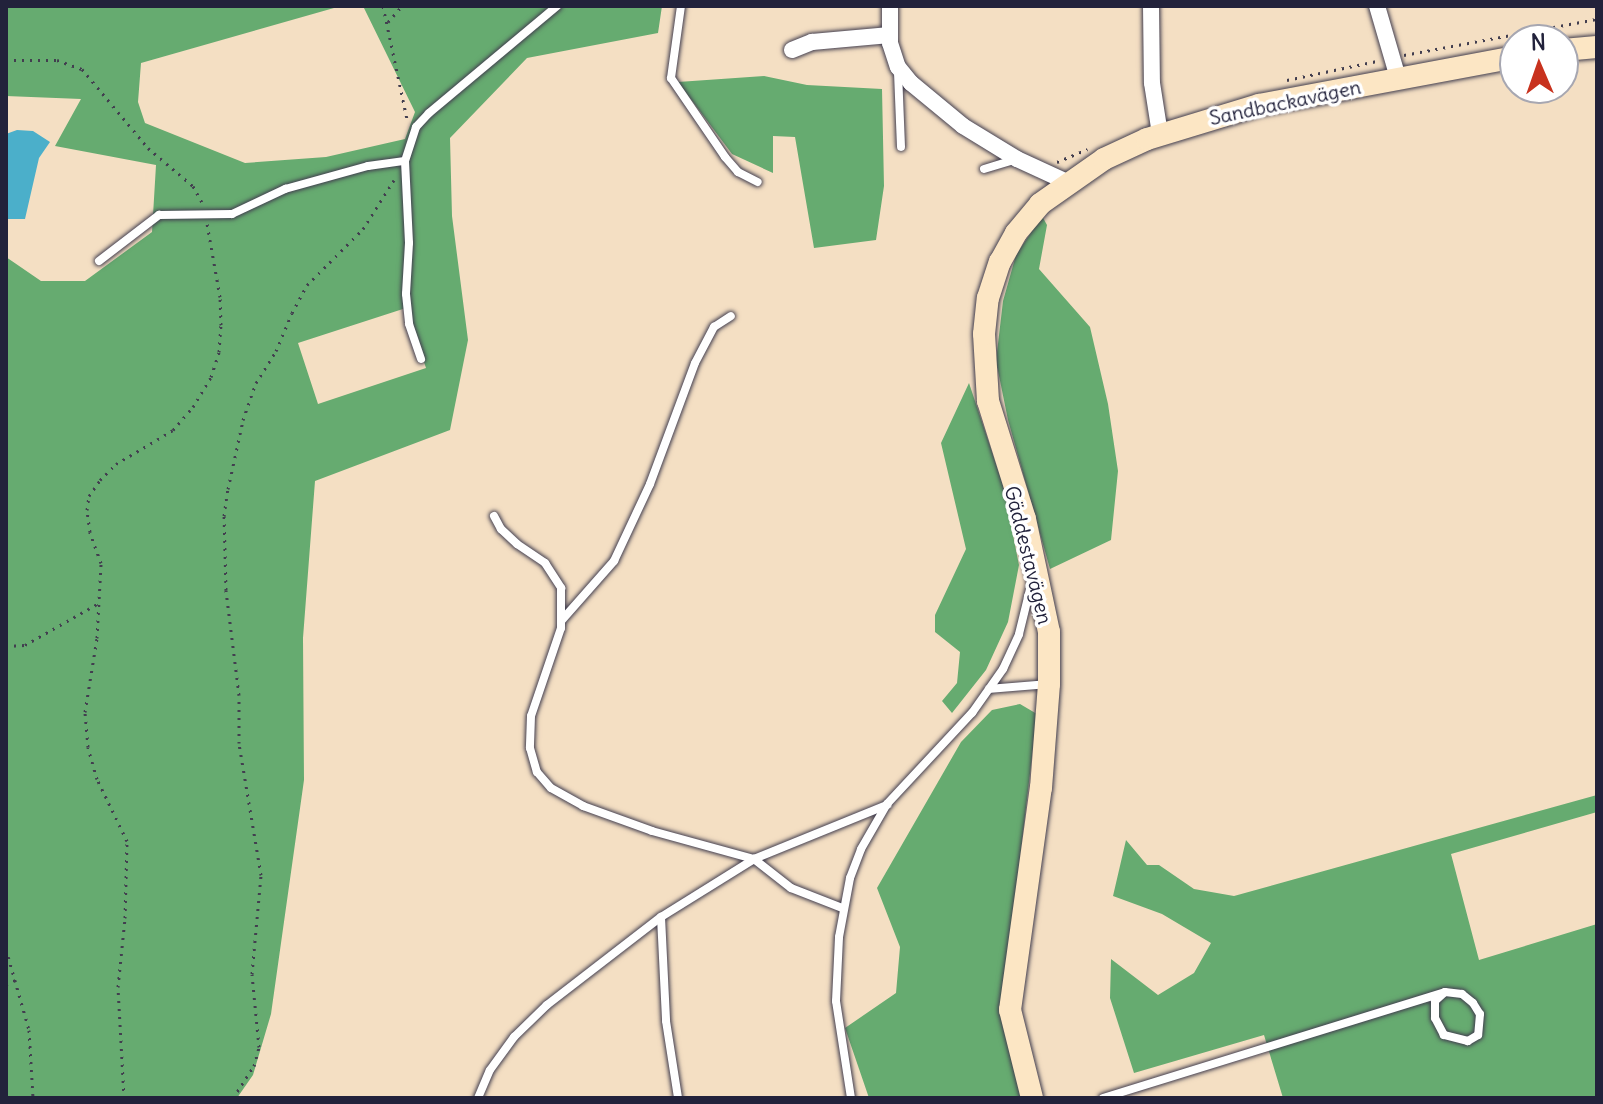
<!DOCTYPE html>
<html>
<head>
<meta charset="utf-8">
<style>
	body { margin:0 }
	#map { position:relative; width:1603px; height:1104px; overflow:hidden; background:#f4dfc3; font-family:Delius,sans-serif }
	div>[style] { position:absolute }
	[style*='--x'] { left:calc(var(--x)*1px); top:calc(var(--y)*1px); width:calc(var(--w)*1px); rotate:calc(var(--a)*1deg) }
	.forest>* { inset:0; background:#66ab70 }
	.water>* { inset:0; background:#4bafca }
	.path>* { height:3px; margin-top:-1.5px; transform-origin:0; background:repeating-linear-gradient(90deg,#423e4f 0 2px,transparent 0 8px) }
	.roads { filter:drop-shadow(0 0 2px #423e4f) drop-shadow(0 0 2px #423e4f) }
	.lane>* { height:8px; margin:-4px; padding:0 4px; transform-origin:4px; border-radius:4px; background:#fff }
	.street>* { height:16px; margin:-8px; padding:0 8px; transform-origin:8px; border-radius:8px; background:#fff }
	.secondary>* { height:22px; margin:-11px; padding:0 11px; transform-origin:11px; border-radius:11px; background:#fce6c4 }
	span { translate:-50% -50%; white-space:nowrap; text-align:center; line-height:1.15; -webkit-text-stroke:7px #fff; paint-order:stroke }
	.street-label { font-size:20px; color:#22223b }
	.frame { position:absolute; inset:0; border:8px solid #22223b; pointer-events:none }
	.north { position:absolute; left:1499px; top:24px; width:80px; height:80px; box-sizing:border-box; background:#fff; border:2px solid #a7a7b1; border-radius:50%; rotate:358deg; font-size:22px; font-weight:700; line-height:32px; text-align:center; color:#22223b }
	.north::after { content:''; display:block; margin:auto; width:28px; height:36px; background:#c8321e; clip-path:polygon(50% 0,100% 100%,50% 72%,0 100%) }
</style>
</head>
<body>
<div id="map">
	<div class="forest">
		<div style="clip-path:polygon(evenodd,6px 6px,341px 6px,141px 63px,138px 102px,145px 123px,245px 163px,326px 157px,405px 139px,415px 112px,363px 6px,662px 6px,658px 33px,527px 58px,450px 138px,452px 216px,468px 340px,450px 430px,315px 481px,303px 638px,304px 780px,271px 1014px,253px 1075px,237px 1098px,6px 1098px,6px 257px,41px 281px,85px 281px,152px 232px,156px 165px,55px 146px,81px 99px,6px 96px,6px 6px,406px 308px,426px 368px,318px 404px,298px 343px,406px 308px)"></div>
		<div style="clip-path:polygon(764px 76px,807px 85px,882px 89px,884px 186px,876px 240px,814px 248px,795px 137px,773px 136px,773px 173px,732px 154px,678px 82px)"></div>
		<div style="clip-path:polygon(1042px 216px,1047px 225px,1039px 269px,1090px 327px,1108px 404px,1118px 471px,1111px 540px,1050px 569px,1008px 420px,996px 361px,1003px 301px,1016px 255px)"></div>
		<div style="clip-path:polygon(969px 383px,1003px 485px,1019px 565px,1008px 622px,986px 670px,952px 713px,942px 701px,957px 683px,960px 652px,935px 632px,935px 615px,966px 549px,941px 443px)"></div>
		<div style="clip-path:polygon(1020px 704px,1037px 714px,1009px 952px,1023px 1098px,869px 1098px,845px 1028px,896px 993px,900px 947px,877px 888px,961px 742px,992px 710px)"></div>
		<div style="clip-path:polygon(1597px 795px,1597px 812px,1451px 854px,1479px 960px,1597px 924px,1597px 1098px,1283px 1098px,1264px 1035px,1134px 1073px,1110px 998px,1111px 959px,1158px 995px,1194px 973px,1211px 943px,1162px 914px,1113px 896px,1126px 840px,1147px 865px,1159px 865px,1194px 889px,1234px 896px)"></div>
	</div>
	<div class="water">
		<div style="clip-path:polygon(17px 130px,33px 131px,50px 142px,39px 158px,25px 219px,6px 219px,6px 134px)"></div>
	</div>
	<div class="path">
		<div style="--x:383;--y:6;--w:116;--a:78"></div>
		<div style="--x:388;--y:22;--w:21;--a:-49"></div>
		<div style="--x:1404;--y:55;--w:196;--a:-10.6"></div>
		<div style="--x:6;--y:60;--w:51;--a:0"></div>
		<div style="--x:57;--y:60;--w:27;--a:20"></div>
		<div style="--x:82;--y:69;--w:103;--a:50.1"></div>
		<div style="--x:148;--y:148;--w:59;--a:40.2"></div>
		<div style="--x:193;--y:186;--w:21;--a:61"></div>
		<div style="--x:1287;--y:80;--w:92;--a:-11.9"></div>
		<div style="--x:1057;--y:162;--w:33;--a:-23"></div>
		<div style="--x:6;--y:646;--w:19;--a:-3"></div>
		<div style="--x:25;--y:645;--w:85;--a:-29.6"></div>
		<div style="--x:6;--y:949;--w:84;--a:74.1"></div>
		<div style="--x:29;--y:1030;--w:68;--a:86.6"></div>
		<div style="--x:6;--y:984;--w:11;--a:-22"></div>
		<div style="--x:124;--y:1098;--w:111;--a:-93.1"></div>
		<div style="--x:118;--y:987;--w:69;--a:-84.2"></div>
		<div style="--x:125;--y:918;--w:77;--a:-88.5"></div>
		<div style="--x:127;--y:841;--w:69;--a:-115.8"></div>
		<div style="--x:97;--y:779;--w:33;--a:-106"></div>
		<div style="--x:88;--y:747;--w:35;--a:-95"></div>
		<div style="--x:85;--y:712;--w:75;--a:-80.8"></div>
		<div style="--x:97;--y:638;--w:75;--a:-86.9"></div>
		<div style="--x:101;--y:563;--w:33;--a:-110"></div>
		<div style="--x:90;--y:532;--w:22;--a:-98"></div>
		<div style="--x:87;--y:510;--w:14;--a:-82"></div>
		<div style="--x:89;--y:496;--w:19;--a:-55"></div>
		<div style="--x:100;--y:480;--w:23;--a:-45"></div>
		<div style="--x:116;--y:464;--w:66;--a:-30.8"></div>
		<div style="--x:173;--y:430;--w:30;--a:-49"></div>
		<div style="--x:193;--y:407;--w:35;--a:-59"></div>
		<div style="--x:211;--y:377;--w:26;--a:-72"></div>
		<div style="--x:219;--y:352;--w:27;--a:-86"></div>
		<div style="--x:221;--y:325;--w:28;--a:-92"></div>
		<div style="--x:220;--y:297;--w:75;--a:-100"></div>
		<div style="--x:233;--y:1098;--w:38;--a:-57"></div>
		<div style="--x:254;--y:1066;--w:20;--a:-75"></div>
		<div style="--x:259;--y:1047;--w:73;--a:-95.5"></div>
		<div style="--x:252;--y:974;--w:99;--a:-84.8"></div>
		<div style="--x:261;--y:875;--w:134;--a:-99.5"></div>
		<div style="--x:239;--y:743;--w:48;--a:-90"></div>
		<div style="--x:239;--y:695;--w:106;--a:-97.1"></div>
		<div style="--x:226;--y:590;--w:74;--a:-91.5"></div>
		<div style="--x:224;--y:516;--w:27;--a:-82"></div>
		<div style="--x:228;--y:489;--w:71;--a:-77.7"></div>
		<div style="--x:243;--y:420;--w:39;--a:-71"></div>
		<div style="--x:256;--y:383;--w:38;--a:-58"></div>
		<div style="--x:276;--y:351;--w:41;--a:-67.2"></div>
		<div style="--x:292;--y:313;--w:32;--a:-62"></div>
		<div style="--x:307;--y:285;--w:79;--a:-45"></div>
		<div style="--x:363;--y:229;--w:58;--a:-57.7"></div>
	</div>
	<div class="roads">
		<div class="lane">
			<div style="--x:681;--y:6;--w:73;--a:97.9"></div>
			<div style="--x:671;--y:78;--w:96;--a:55.6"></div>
			<div style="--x:725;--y:157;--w:20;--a:49"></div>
			<div style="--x:738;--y:172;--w:22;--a:27"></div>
			<div style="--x:898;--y:72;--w:75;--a:87.7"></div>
			<div style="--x:405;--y:161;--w:82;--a:87.2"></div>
			<div style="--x:409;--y:243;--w:51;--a:93.4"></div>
			<div style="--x:406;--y:294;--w:30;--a:84"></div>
			<div style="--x:409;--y:324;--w:37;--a:71"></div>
			<div style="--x:984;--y:169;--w:34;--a:-17"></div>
			<div style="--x:99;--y:261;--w:76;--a:-37.5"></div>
			<div style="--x:159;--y:215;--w:73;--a:-0.8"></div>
			<div style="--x:232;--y:214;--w:59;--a:-25.3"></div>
			<div style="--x:285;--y:189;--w:86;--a:-15.5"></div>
			<div style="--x:368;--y:166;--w:37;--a:-8"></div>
			<div style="--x:405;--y:161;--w:36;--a:-72"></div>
			<div style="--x:416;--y:127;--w:19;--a:-47"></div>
			<div style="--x:429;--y:113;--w:167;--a:-39.9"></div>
			<div style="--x:494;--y:516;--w:15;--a:62"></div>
			<div style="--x:501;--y:529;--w:22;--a:43"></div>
			<div style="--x:517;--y:544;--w:34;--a:34"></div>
			<div style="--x:545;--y:563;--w:30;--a:57"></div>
			<div style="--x:561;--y:588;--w:40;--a:90"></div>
			<div style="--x:561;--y:628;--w:93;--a:108.8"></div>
			<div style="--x:531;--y:716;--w:32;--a:92"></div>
			<div style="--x:530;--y:748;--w:25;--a:74"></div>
			<div style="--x:537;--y:772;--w:21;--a:49"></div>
			<div style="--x:551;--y:788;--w:37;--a:29"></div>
			<div style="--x:583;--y:806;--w:73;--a:19.9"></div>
			<div style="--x:652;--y:831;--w:106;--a:15.4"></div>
			<div style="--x:754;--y:859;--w:47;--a:38.1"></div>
			<div style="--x:791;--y:888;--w:55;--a:21.4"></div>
			<div style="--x:562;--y:620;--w:79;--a:-48.6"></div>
			<div style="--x:614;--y:561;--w:85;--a:-64.9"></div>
			<div style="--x:650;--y:484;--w:129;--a:-69.6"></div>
			<div style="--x:695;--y:363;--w:41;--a:-62.2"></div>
			<div style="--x:714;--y:327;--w:20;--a:-33"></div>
			<div style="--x:989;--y:689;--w:59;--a:-4.8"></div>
			<div style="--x:661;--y:917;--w:104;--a:87.2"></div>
			<div style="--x:666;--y:1021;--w:78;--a:81.1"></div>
			<div style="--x:478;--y:1098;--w:30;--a:-67"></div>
			<div style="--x:490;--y:1070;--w:41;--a:-54"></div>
			<div style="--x:514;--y:1037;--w:46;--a:-44.1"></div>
			<div style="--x:547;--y:1005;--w:144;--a:-37.7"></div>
			<div style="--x:661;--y:917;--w:110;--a:-31.9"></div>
			<div style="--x:754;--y:859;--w:144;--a:-22.1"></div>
			<div style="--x:851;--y:1098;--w:98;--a:-98.8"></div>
			<div style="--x:836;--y:1001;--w:64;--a:-87.3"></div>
			<div style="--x:839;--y:937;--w:60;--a:-79.4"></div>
			<div style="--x:850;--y:878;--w:31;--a:-69"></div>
			<div style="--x:861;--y:849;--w:52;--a:-60"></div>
			<div style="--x:887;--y:804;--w:125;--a:-47"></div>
			<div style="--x:972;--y:713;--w:54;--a:-54.8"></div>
			<div style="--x:1003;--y:669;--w:38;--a:-65"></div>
			<div style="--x:1019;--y:634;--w:55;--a:-76.2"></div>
			<div style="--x:1103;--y:1098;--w:358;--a:-17.2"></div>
			<div style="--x:1445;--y:992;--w:17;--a:7"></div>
			<div style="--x:1462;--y:994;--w:14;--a:39"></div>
			<div style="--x:1473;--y:1003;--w:13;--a:58"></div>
			<div style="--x:1480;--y:1014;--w:21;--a:95"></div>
			<div style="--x:1478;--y:1035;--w:12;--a:149"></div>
			<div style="--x:1468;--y:1041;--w:25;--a:-166"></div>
			<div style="--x:1444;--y:1035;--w:19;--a:-118"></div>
			<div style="--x:1435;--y:1018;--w:17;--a:-90"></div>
			<div style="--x:1435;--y:1001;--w:13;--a:-42"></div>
		</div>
		<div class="street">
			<div style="--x:890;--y:6;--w:37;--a:90"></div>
			<div style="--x:890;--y:43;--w:25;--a:72"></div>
			<div style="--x:898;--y:67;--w:21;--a:51"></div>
			<div style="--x:911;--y:83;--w:67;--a:39.6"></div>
			<div style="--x:963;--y:126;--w:63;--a:31.4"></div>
			<div style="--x:1017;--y:159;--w:55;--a:24.7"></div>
			<div style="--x:1151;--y:6;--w:77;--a:89.3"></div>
			<div style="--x:1152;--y:83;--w:52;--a:81.1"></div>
			<div style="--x:1377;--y:6;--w:75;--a:73.7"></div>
			<div style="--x:792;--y:50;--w:22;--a:-22"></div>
			<div style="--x:812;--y:42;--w:78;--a:-5.1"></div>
		</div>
		<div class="secondary">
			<div style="--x:1563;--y:50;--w:34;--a:-5"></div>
			<div style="--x:1032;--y:1098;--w:91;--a:-104"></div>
			<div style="--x:1010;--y:1010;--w:224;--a:-82.1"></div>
			<div style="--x:1041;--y:788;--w:104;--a:-85.6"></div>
			<div style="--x:1049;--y:684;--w:52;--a:-90"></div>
			<div style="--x:1049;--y:632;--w:116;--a:-102"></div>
			<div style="--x:1025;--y:519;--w:124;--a:-107.4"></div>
			<div style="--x:988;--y:401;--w:67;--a:-93.4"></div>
			<div style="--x:984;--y:334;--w:36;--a:-84"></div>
			<div style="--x:988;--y:298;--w:38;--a:-72"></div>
			<div style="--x:1000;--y:262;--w:33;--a:-61"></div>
			<div style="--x:1016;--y:233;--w:38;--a:-50"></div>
			<div style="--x:1040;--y:204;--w:78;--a:-35.1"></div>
			<div style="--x:1104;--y:159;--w:47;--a:-24.9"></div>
			<div style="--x:1147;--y:139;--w:117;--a:-16.9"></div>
			<div style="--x:1259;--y:105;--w:260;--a:-10.6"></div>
		</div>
	</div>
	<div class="street-label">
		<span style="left:1285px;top:102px;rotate:-12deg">Sandbackavägen</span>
		<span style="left:1029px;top:555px;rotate:76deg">Gäddestavägen</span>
	</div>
	<div class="frame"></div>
	<div class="north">N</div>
</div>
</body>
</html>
